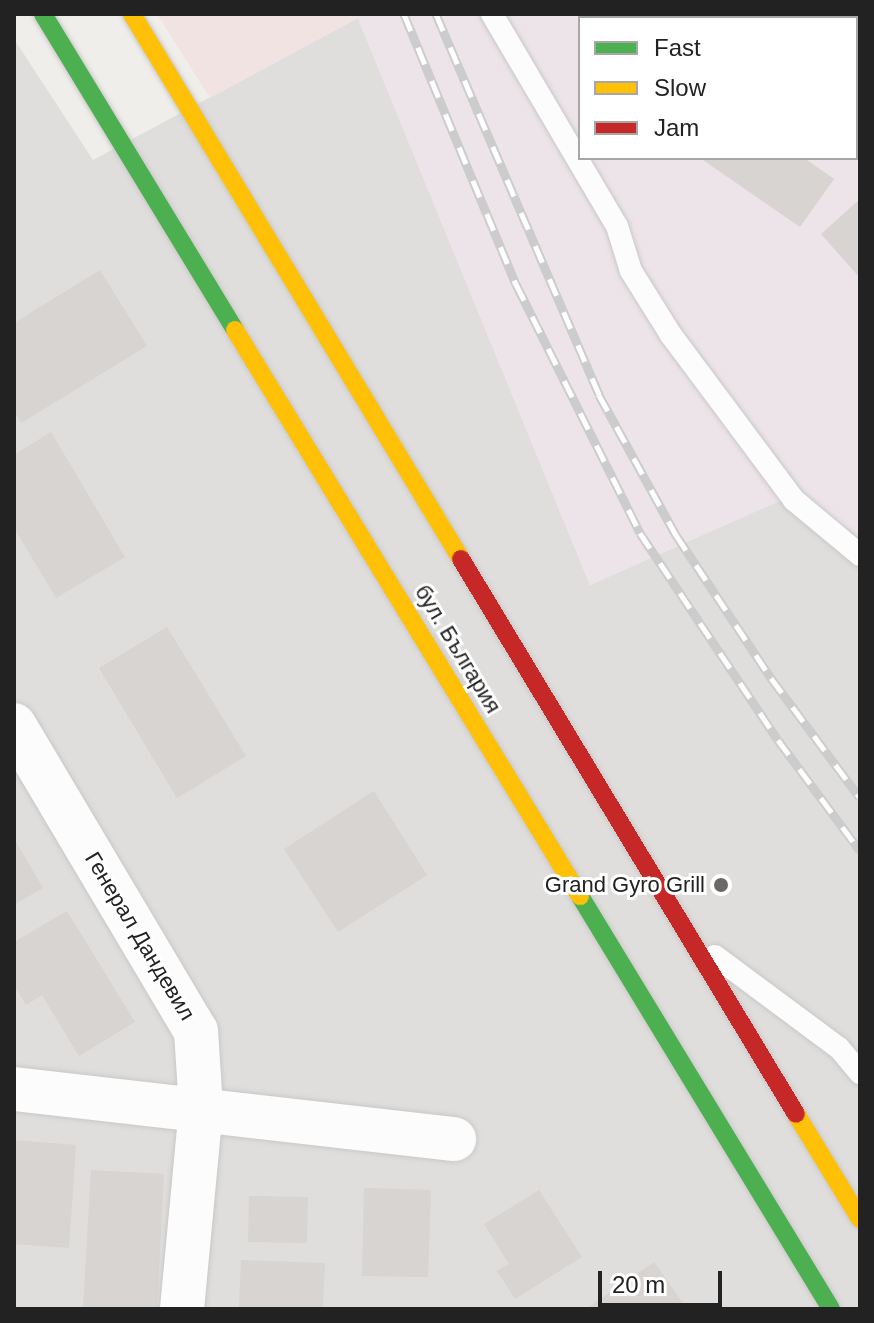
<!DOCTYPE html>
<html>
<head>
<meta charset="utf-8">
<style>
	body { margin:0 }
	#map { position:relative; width:874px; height:1323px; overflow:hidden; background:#f0eeeb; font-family:Helvetica,sans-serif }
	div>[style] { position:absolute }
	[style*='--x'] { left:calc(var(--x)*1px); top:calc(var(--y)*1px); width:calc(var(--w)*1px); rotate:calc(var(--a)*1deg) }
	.residential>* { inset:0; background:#dfdedc }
	.commercial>* { inset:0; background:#f1e3e1 }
	.industrial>* { inset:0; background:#ede4e9 }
	.building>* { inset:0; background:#d7d4d2 }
	.roads { filter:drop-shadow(0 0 2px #c9c8c7) drop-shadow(0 0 2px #c9c8c7) }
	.lane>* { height:22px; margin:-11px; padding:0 11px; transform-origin:11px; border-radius:11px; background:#fdfcfc }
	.street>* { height:44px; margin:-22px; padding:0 22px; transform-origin:22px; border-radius:22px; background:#fdfcfc }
	.fast>* { height:18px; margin:-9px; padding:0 9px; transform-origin:9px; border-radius:9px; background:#4caf50 }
	.slow>* { height:18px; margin:-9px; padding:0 9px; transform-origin:9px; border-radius:9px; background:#ffc107 }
	.jam>* { height:18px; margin:-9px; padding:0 9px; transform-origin:9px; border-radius:9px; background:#c62828 }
	.rail>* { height:9px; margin-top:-4.5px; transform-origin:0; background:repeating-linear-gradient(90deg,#fff 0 18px,#ccc 0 36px); box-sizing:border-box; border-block:2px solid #ccc }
	.dots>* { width:22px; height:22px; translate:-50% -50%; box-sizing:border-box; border:4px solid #fff; border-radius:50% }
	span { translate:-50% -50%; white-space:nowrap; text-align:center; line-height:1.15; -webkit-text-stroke:6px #fff; paint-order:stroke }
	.street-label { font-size:22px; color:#222 }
	.poi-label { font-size:22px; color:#222 }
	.right { translate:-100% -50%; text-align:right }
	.frame { position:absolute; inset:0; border:16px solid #222; pointer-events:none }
	.legend { position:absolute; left:578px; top:16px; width:280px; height:144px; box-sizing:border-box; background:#fff; border:2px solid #a7a7a7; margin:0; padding:10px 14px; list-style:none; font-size:24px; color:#222 }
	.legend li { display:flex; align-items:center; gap:16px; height:40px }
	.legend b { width:40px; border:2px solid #a7a7a7 }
	.scale { position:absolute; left:598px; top:1271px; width:124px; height:36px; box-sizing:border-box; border:4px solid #222; border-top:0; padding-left:10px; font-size:24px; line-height:28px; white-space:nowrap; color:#222; -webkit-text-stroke:6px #fff; paint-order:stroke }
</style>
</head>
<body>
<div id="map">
	<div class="residential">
		<div style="clip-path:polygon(358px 18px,590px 585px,798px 492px,860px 538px,860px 1309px,14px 1309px,14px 39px,93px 160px)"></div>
	</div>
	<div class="commercial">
		<div style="clip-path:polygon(157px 14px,356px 14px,358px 18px,210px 98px)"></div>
	</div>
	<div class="industrial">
		<div style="clip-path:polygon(evenodd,356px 14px,860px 14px,860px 538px,798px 493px,590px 585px,356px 14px,580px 18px,856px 18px,856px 158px,580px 158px,580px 18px)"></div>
	</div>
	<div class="building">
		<div style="clip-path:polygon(700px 158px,804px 158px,834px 179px,800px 227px)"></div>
		<div style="clip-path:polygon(860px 199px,860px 278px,821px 234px)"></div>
		<div style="clip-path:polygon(100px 270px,147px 346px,21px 423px,14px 411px,14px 323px)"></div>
		<div style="clip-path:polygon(51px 432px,125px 557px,56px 598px,14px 528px,14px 455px)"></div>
		<div style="clip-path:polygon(167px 627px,246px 756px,177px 798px,99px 668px)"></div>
		<div style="clip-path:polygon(374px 791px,427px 875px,338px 932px,284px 849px)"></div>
		<div style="clip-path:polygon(14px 838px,43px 888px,14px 905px)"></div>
		<div style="clip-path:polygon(67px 911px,135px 1022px,79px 1056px,42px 995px,26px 1005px,14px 985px,14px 942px)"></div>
		<div style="clip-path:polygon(14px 1140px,76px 1145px,69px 1248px,14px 1244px)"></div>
		<div style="clip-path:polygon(91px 1170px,164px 1174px,157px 1309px,83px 1309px)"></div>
		<div style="clip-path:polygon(364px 1188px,431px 1190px,428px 1277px,362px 1276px)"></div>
		<div style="clip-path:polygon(539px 1190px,582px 1257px,515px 1299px,497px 1271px,509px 1264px,484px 1224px)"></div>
		<div style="clip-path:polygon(249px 1196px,308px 1197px,307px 1243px,248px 1242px)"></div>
		<div style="clip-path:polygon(241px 1260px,325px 1263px,323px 1309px,239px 1309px)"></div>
		<div style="clip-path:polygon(654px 1262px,687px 1309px,586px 1309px)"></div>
	</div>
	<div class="roads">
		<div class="lane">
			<div style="--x:492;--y:14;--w:246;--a:59.5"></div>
			<div style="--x:617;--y:226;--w:47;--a:72.7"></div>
			<div style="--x:631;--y:271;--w:75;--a:58"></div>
			<div style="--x:671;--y:335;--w:206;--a:53.3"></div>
			<div style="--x:794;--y:500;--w:86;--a:39.8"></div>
			<div style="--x:715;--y:956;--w:154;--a:36.6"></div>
			<div style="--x:839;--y:1048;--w:33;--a:50"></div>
		</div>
		<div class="street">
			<div style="--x:747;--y:14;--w:37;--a:6"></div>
			<div style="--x:856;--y:28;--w:4;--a:14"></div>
			<div style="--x:14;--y:725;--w:356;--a:59.3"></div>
			<div style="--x:196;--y:1031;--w:77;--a:86.3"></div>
			<div style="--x:201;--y:1108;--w:202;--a:95.4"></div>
			<div style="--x:14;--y:1089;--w:443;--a:6.5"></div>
		</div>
		<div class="fast">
			<div style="--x:43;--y:14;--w:370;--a:58.7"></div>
			<div style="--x:580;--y:896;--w:483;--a:58.7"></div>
		</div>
		<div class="slow">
			<div style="--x:132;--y:14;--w:637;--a:58.88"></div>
			<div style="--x:235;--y:330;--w:663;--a:58.64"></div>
			<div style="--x:796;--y:1114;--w:123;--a:58.6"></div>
		</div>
		<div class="jam">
			<div style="--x:461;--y:559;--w:648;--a:58.88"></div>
		</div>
	</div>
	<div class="rail">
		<div style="--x:404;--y:14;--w:292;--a:67.5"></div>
		<div style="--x:516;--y:284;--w:278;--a:63.5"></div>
		<div style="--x:640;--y:533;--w:249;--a:56.3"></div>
		<div style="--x:778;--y:740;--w:138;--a:53.5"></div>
		<div style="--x:436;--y:14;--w:414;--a:66.8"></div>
		<div style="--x:599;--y:395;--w:160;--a:61.2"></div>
		<div style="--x:676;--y:535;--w:172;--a:56.4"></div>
		<div style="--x:771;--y:678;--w:149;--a:53.4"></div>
	</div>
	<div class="dots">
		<div style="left:721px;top:885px;background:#6a6968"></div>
	</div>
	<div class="street-label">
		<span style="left:458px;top:649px;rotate:59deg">бул. България</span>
		<span style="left:140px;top:936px;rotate:59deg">Генерал Дандевил</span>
	</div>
	<div class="poi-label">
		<span class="right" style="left:705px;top:885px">Grand Gyro Grill</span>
	</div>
	<div class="frame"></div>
	<ul class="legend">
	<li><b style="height:10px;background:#4caf50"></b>Fast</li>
	<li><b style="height:10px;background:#ffc107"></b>Slow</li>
	<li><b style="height:10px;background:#c62828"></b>Jam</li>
	</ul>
	<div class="scale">20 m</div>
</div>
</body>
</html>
